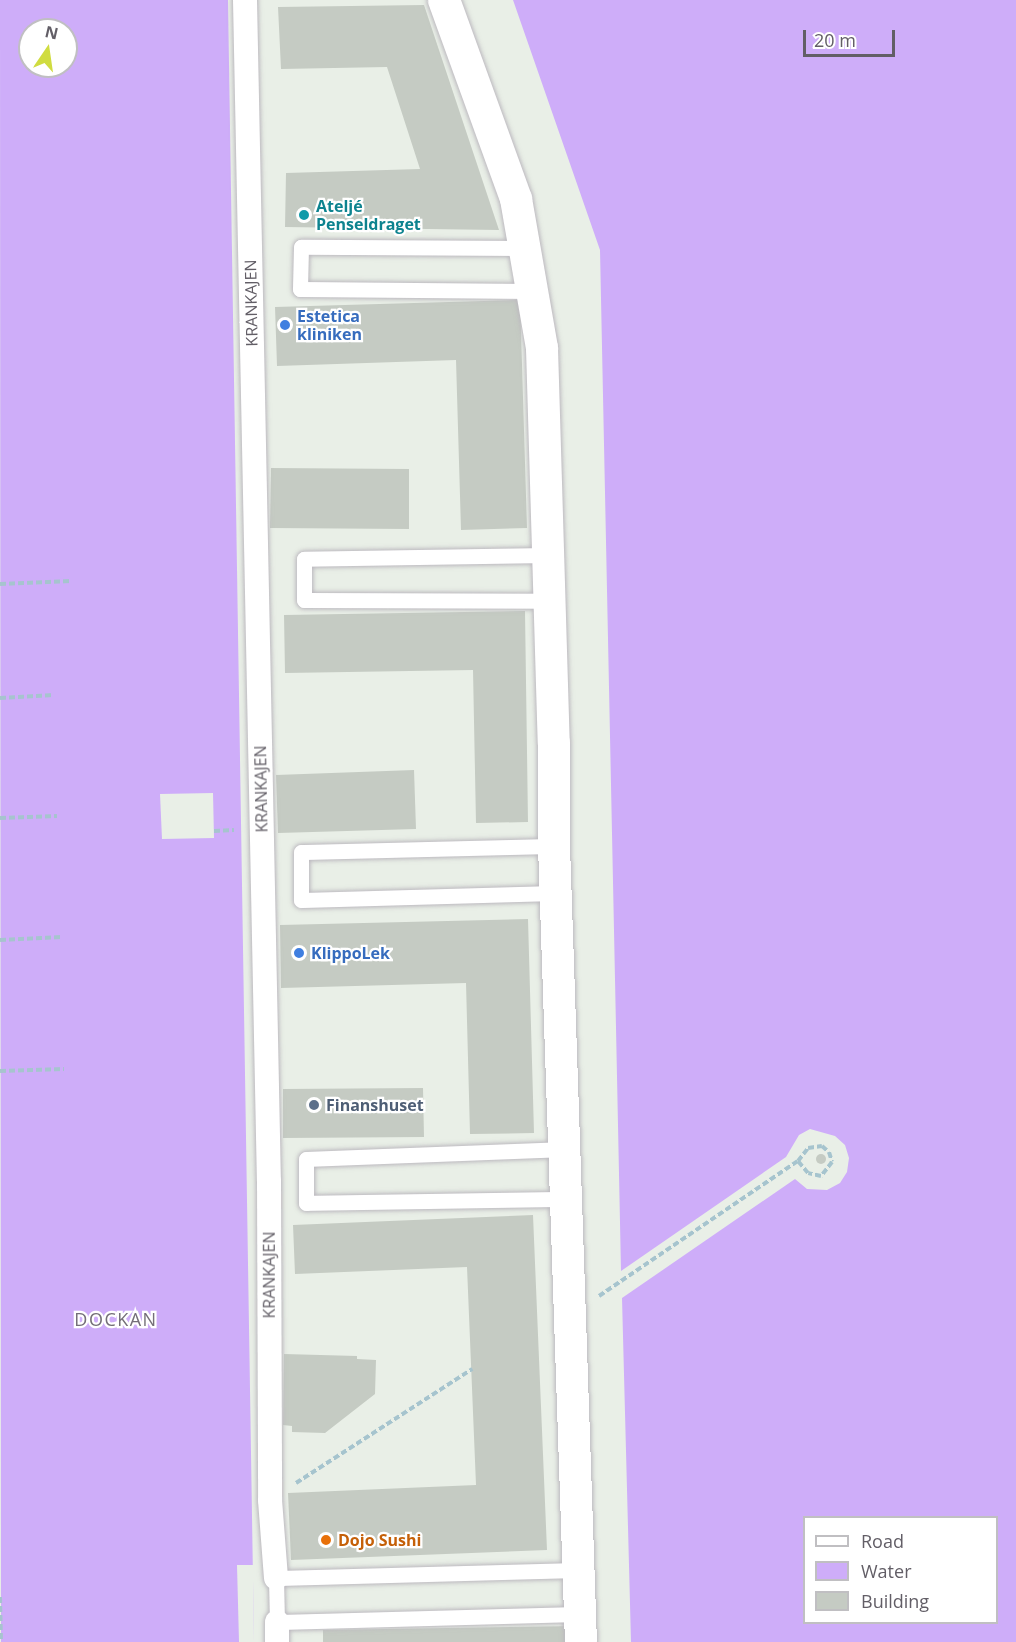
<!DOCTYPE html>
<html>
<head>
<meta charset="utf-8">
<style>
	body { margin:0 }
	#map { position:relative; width:1016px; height:1642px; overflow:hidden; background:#e9efe7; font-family:"Open Sans",sans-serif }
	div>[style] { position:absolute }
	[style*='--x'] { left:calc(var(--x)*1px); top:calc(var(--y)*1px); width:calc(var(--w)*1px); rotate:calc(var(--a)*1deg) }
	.water>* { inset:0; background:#ceadf9 }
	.pier>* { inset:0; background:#e9efe7 }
	.building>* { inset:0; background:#c5cbc3 }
	.round { border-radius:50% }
	.path>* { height:4px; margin-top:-2px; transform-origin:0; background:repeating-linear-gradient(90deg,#a6c4ce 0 6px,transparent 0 9px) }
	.roads { filter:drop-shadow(0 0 2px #bcb9bf) drop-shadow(0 0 2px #bcb9bf) }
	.service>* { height:15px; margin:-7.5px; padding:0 7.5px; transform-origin:7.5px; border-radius:7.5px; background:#fff }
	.pedestrian>* { height:24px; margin:-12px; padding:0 12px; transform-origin:12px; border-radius:12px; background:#fff }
	.minor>* { height:32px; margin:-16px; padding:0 16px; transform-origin:16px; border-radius:16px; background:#fff }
	.dots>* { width:16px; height:16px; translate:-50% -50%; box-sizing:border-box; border:3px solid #fff; border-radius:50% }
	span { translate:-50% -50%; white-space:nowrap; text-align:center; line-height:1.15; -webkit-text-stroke:4.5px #fff; paint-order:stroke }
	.culture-label { font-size:16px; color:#0d838f; font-weight:700 }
	.left { translate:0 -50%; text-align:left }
	.street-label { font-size:16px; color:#625e66 }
	.shop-label { font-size:16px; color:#366cbe; font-weight:700 }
	.service-label { font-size:16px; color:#4e5e75; font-weight:700 }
	.food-label { font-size:16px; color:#c56008; font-weight:700 }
	.neighbourhood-label { font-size:18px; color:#746f78; letter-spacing:1.5px }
	.legend { position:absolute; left:803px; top:1516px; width:195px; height:108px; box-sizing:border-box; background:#fff; border:2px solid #c0bfc2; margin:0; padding:8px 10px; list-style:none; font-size:18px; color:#625e66 }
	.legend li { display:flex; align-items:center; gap:12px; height:30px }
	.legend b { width:30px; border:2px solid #c0bfc2 }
	.north { position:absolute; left:18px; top:18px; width:60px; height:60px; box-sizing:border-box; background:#fff; border:2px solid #c0bfc2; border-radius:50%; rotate:13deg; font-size:16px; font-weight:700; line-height:24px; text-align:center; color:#625e66 }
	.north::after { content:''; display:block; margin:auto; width:21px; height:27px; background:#d0dc40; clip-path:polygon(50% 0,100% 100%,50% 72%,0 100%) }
	.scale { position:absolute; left:803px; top:30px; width:92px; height:27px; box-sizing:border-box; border:3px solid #625e66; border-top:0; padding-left:8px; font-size:18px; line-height:21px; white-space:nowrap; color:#625e66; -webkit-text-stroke:4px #fff; paint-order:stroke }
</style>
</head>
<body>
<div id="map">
	<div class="water">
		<div style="clip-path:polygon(evenodd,0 0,228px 0,254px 1642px,1px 1642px,0 0,30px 30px,66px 30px,66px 66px,30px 66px,30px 30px)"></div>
		<div style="clip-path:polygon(evenodd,513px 0,1016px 0,1016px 1642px,631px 1642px,622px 1298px,795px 1179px,807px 1189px,827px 1190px,840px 1183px,847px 1172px,849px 1158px,845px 1145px,835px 1136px,810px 1129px,799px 1135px,786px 1157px,621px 1271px,600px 250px,513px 0,804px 1518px,996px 1518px,996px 1622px,804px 1622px,804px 1518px)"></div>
	</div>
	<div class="pier">
		<div style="clip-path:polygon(213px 793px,214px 838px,162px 839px,160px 794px)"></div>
		<div style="clip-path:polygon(237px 1565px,253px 1565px,254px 1642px,239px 1642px)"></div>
	</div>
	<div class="building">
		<div style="clip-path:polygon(424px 5px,499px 230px,285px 227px,286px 173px,420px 169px,387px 67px,281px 69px,278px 7px)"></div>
		<div style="clip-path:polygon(520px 300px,527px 528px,461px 530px,456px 360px,277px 366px,275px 307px)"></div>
		<div style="clip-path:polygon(271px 468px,409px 469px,409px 529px,270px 528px)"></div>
		<div style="clip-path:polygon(525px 611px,528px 822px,476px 823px,473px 670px,285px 673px,284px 615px)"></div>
		<div style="clip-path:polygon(414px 770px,416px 829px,278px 833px,276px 775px)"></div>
		<div style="clip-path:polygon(528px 919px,534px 1133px,470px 1134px,466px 983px,281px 988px,280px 925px)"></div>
		<div style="clip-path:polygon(423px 1088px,424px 1137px,283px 1138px,283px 1089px)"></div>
		<div class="round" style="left:816px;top:1154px;width:10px;height:10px"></div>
		<div style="clip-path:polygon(533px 1215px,547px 1550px,291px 1560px,288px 1493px,476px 1485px,467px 1267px,295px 1274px,293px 1225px)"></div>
		<div style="clip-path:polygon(284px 1354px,357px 1356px,357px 1359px,376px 1360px,375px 1394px,325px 1433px,292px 1432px,292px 1426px,283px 1425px)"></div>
		<div style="clip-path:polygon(575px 1626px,575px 1642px,323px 1642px,323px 1630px)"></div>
	</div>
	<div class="path">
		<div style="--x:0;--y:584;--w:71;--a:-2.4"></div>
		<div style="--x:0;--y:698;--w:54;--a:-3.2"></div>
		<div style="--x:0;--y:818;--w:57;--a:-2"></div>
		<div style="--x:214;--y:831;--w:20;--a:-3"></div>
		<div style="--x:0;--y:940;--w:62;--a:-2.8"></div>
		<div style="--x:0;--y:1071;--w:64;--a:-1.8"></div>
		<div style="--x:599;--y:1296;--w:240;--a:-34.2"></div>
		<div style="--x:798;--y:1161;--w:16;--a:-52"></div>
		<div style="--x:808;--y:1148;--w:14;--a:-8"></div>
		<div style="--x:822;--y:1146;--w:9;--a:41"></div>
		<div style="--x:829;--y:1152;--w:10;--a:73"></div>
		<div style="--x:832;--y:1162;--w:18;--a:128"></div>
		<div style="--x:821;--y:1176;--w:13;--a:-167"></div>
		<div style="--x:808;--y:1173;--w:16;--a:-130"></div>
		<div style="--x:296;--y:1483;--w:210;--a:-32.9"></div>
		<div style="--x:0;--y:1597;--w:45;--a:88.7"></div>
	</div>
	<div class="roads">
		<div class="service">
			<div style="--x:524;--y:248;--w:223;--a:-179.7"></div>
			<div style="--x:301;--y:247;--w:42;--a:91.4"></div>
			<div style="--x:300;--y:289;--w:232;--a:0.5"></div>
			<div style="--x:548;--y:555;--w:244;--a:179.1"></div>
			<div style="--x:304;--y:559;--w:41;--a:90"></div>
			<div style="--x:304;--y:600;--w:246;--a:0.2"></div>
			<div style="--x:554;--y:846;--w:253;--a:178.6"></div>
			<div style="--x:301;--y:852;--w:48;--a:90"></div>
			<div style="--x:301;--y:900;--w:255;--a:-1.6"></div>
			<div style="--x:565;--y:1149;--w:259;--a:177.8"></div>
			<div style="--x:306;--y:1159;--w:44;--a:90"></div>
			<div style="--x:306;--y:1203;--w:260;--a:-0.9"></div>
			<div style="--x:579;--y:1570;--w:303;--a:178.5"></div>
			<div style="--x:276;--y:1578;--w:44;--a:88.7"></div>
			<div style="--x:277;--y:1622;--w:303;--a:-1.5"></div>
		</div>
		<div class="pedestrian">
			<div style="--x:245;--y:0;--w:1181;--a:88.84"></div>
			<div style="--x:269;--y:1181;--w:319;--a:89.8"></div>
			<div style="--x:270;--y:1500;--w:78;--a:85.6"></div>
			<div style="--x:277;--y:1622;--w:20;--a:90"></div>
		</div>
		<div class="minor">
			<div style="--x:444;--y:0;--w:212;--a:70.1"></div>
			<div style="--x:516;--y:199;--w:151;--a:80.1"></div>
			<div style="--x:542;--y:348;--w:395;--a:88.3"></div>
			<div style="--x:554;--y:743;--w:103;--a:90"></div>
			<div style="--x:554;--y:846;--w:796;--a:88.06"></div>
		</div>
	</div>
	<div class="dots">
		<div style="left:304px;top:215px;background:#0f9aa8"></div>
		<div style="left:285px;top:325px;background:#3f7fe0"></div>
		<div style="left:299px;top:953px;background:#3f7fe0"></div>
		<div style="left:314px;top:1105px;background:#5c6f8a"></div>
		<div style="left:326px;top:1540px;background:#e8710a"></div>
	</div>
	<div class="culture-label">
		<span class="left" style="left:316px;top:215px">Ateljé<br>Penseldraget</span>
	</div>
	<div class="street-label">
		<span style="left:251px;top:303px;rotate:-91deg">KRANKAJEN</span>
		<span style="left:261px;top:789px;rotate:-91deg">KRANKAJEN</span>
		<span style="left:269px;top:1275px;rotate:-90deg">KRANKAJEN</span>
	</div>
	<div class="shop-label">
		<span class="left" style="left:297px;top:325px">Estetica<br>kliniken</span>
		<span class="left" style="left:311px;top:953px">KlippoLek</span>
	</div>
	<div class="service-label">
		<span class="left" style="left:326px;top:1105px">Finanshuset</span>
	</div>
	<div class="food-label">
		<span class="left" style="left:338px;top:1540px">Dojo Sushi</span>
	</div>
	<div class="neighbourhood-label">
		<span style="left:116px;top:1319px">DOCKAN</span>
	</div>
	<ul class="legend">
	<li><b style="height:8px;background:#fff"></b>Road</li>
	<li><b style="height:16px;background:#ceadf9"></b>Water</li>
	<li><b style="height:16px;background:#c5cbc3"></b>Building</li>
	</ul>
	<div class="north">N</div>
	<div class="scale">20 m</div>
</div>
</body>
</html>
